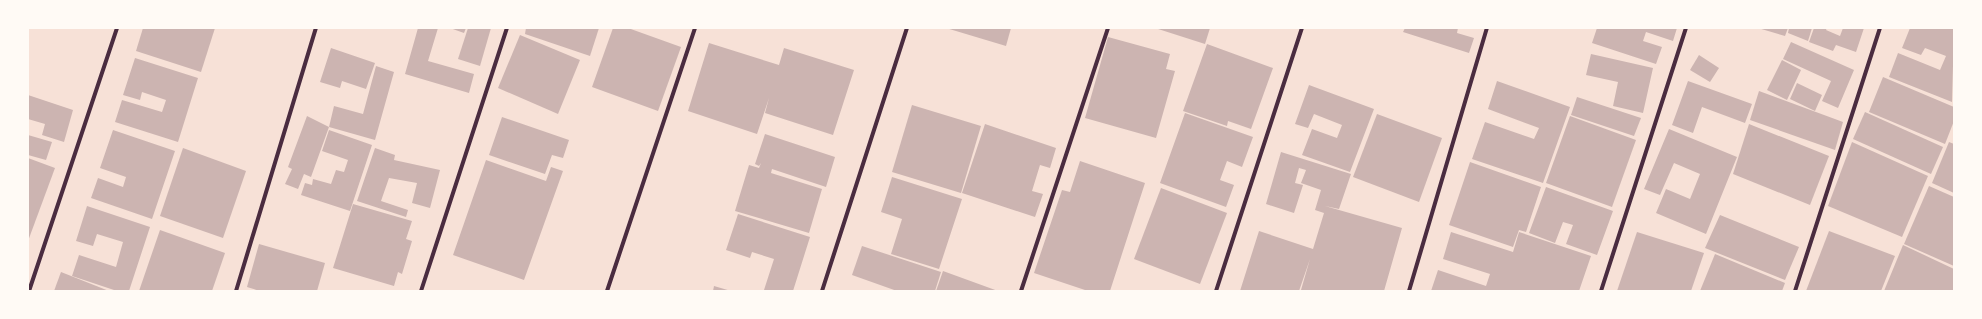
<!DOCTYPE html>
<html>
<head>
<meta charset="utf-8">
<style>
	body { margin:0 }
	#map { position:relative; width:1982px; height:319px; overflow:hidden; background:#f7e1d7; font-family:Raleway,sans-serif }
	div>[style] { position:absolute }
	[style*='--x'] { left:calc(var(--x)*1px); top:calc(var(--y)*1px); width:calc(var(--w)*1px); rotate:calc(var(--a)*1deg) }
	.building>* { inset:0; background:#ccb4b1 }
	.minor>* { height:4px; margin:-2px; padding:0 2px; transform-origin:2px; border-radius:2px; background:#4a2c40 }
	span { translate:-50% -50%; white-space:nowrap; text-align:center; line-height:1.15; -webkit-text-stroke:4px #fffaf5; paint-order:stroke }
	.frame { position:absolute; inset:0; border:29px solid #fffaf5; pointer-events:none }
</style>
</head>
<body>
<div id="map">
	<div class="building">
		<div style="clip-path:polygon(143px 28px,215px 28px,201px 72px,136px 51px)"></div>
		<div style="clip-path:polygon(418px 28px,438px 28px,428px 61px,474px 74px,469px 93px,405px 74px)"></div>
		<div style="clip-path:polygon(450px 28px,466px 28px,464px 33px)"></div>
		<div style="clip-path:polygon(468px 28px,491px 28px,480px 66px,458px 59px)"></div>
		<div style="clip-path:polygon(526px 28px,599px 28px,590px 56px,525px 34px)"></div>
		<div style="clip-path:polygon(613px 28px,628px 28px,681px 47px,658px 111px,592px 87px)"></div>
		<div style="clip-path:polygon(946px 28px,1011px 28px,1006px 46px)"></div>
		<div style="clip-path:polygon(1155px 28px,1210px 28px,1205px 44px)"></div>
		<div style="clip-path:polygon(1405px 28px,1458px 28px,1457px 33px,1474px 38px,1469px 53px,1403px 32px)"></div>
		<div style="clip-path:polygon(1597px 28px,1677px 28px,1673px 41px,1646px 32px,1643px 41px,1662px 47px,1656px 64px,1592px 43px)"></div>
		<div style="clip-path:polygon(1758px 28px,1788px 28px,1785px 36px)"></div>
		<div style="clip-path:polygon(1789px 28px,1812px 28px,1808px 41px,1788px 33px)"></div>
		<div style="clip-path:polygon(1814px 28px,1827px 28px,1826px 30px,1840px 36px,1843px 28px,1864px 28px,1856px 52px,1836px 45px,1833px 51px,1809px 42px)"></div>
		<div style="clip-path:polygon(1910px 28px,1954px 29px,1952px 102px,1889px 77px,1898px 53px,1940px 70px,1946px 56px,1925px 48px,1921px 55px,1902px 48px)"></div>
		<div style="clip-path:polygon(520px 35px,580px 60px,558px 114px,498px 88px)"></div>
		<div style="clip-path:polygon(1108px 37px,1170px 54px,1166px 69px,1175px 71px,1156px 138px,1085px 118px)"></div>
		<div style="clip-path:polygon(1791px 42px,1854px 70px,1838px 108px,1822px 101px,1831px 81px,1783px 59px)"></div>
		<div style="clip-path:polygon(709px 43px,779px 65px,784px 48px,854px 70px,833px 135px,765px 113px,769px 98px,757px 134px,688px 111px)"></div>
		<div style="clip-path:polygon(1207px 44px,1273px 68px,1251px 129px,1228px 121px,1227px 126px,1183px 111px)"></div>
		<div style="clip-path:polygon(331px 48px,375px 63px,366px 89px,342px 81px,340px 88px,320px 82px)"></div>
		<div style="clip-path:polygon(1591px 54px,1653px 68px,1643px 113px,1613px 106px,1618px 82px,1586px 75px)"></div>
		<div style="clip-path:polygon(1699px 55px,1719px 68px,1710px 82px,1690px 70px)"></div>
		<div style="clip-path:polygon(135px 58px,198px 78px,178px 142px,115px 122px,122px 100px,162px 112px,166px 100px,142px 92px,140px 100px,123px 95px)"></div>
		<div style="clip-path:polygon(1782px 60px,1801px 70px,1787px 100px,1767px 90px)"></div>
		<div style="clip-path:polygon(376px 66px,394px 72px,375px 140px,329px 127px,334px 106px,363px 114px)"></div>
		<div style="clip-path:polygon(1883px 77px,1954px 107px,1954px 121px,1945px 144px,1869px 112px)"></div>
		<div style="clip-path:polygon(1497px 81px,1570px 107px,1543px 183px,1472px 159px,1485px 122px,1534px 139px,1539px 128px,1488px 109px)"></div>
		<div style="clip-path:polygon(1688px 81px,1752px 104px,1745px 123px,1702px 107px,1693px 133px,1672px 125px)"></div>
		<div style="clip-path:polygon(1797px 83px,1822px 95px,1815px 111px,1790px 99px)"></div>
		<div style="clip-path:polygon(1309px 85px,1374px 109px,1350px 172px,1302px 155px,1312px 129px,1337px 138px,1342px 125px,1314px 114px,1308px 128px,1295px 124px)"></div>
		<div style="clip-path:polygon(1759px 91px,1843px 122px,1835px 150px,1750px 120px)"></div>
		<div style="clip-path:polygon(28px 95px,73px 110px,64px 142px,42px 135px,45px 124px,28px 119px)"></div>
		<div style="clip-path:polygon(1577px 97px,1641px 118px,1634px 136px,1571px 115px)"></div>
		<div style="clip-path:polygon(912px 105px,981px 126px,961px 193px,892px 172px)"></div>
		<div style="clip-path:polygon(1865px 112px,1943px 147px,1931px 174px,1853px 139px)"></div>
		<div style="clip-path:polygon(1185px 113px,1253px 137px,1242px 167px,1227px 161px,1220px 180px,1234px 185px,1226px 207px,1160px 183px)"></div>
		<div style="clip-path:polygon(1377px 114px,1442px 138px,1419px 202px,1353px 177px)"></div>
		<div style="clip-path:polygon(307px 116px,329px 127px,311px 177px,304px 174px,298px 189px,285px 184px,292px 169px,288px 167px)"></div>
		<div style="clip-path:polygon(1570px 116px,1636px 140px,1612px 207px,1546px 183px)"></div>
		<div style="clip-path:polygon(502px 117px,569px 140px,563px 158px,552px 155px,545px 174px,489px 155px)"></div>
		<div style="clip-path:polygon(985px 124px,1056px 148px,1050px 168px,1040px 165px,1032px 191px,1043px 194px,1035px 217px,962px 193px)"></div>
		<div style="clip-path:polygon(1749px 124px,1829px 156px,1810px 205px,1733px 174px)"></div>
		<div style="clip-path:polygon(1669px 129px,1737px 157px,1706px 234px,1656px 213px,1666px 189px,1690px 199px,1700px 174px,1674px 163px,1660px 195px,1644px 189px)"></div>
		<div style="clip-path:polygon(113px 130px,175px 151px,152px 219px,91px 198px,98px 178px,123px 187px,126px 177px,100px 168px)"></div>
		<div style="clip-path:polygon(329px 130px,372px 145px,350px 211px,301px 195px,305px 183px,312px 185px,313px 179px,331px 184px,336px 170px,344px 172px,348px 160px,322px 151px)"></div>
		<div style="clip-path:polygon(765px 134px,835px 157px,826px 187px,772px 169px,771px 173px,822px 189px,809px 233px,735px 211px,749px 165px,759px 168px,761px 163px,759px 166px,755px 164px)"></div>
		<div style="clip-path:polygon(28px 135px,52px 142px,46px 160px,28px 155px)"></div>
		<div style="clip-path:polygon(1852px 142px,1928px 176px,1902px 237px,1828px 206px)"></div>
		<div style="clip-path:polygon(1949px 142px,1954px 144px,1954px 193px,1932px 183px)"></div>
		<div style="clip-path:polygon(183px 148px,246px 171px,223px 238px,160px 216px)"></div>
		<div style="clip-path:polygon(375px 148px,395px 155px,394px 160px,440px 170px,430px 208px,412px 203px,417px 183px,389px 178px,381px 201px,408px 210px,406px 217px,357px 201px)"></div>
		<div style="clip-path:polygon(1281px 152px,1351px 174px,1339px 209px,1325px 206px,1402px 228px,1384px 291px,1301px 290px,1310px 259px,1299px 291px,1240px 291px,1259px 231px,1313px 249px,1324px 213px,1315px 210px,1321px 190px,1301px 183px,1306px 170px,1299px 168px,1295px 183px,1303px 185px,1294px 213px,1266px 204px)"></div>
		<div style="clip-path:polygon(28px 158px,55px 168px,28px 241px)"></div>
		<div style="clip-path:polygon(486px 160px,546px 181px,551px 167px,563px 171px,524px 280px,453px 255px)"></div>
		<div style="clip-path:polygon(1080px 161px,1145px 183px,1110px 291px,1088px 291px,1034px 273px,1062px 190px,1070px 192px)"></div>
		<div style="clip-path:polygon(1470px 162px,1541px 187px,1526px 232px,1519px 230px,1513px 247px,1449px 225px)"></div>
		<div style="clip-path:polygon(892px 177px,962px 199px,939px 269px,891px 254px,902px 219px,881px 212px)"></div>
		<div style="clip-path:polygon(1929px 186px,1954px 197px,1954px 266px,1904px 244px)"></div>
		<div style="clip-path:polygon(1546px 187px,1613px 211px,1597px 255px,1566px 244px,1573px 225px,1563px 222px,1555px 243px,1529px 233px)"></div>
		<div style="clip-path:polygon(1161px 188px,1227px 213px,1200px 284px,1134px 259px)"></div>
		<div style="clip-path:polygon(353px 204px,412px 221px,406px 239px,412px 241px,402px 274px,398px 272px,394px 286px,333px 268px)"></div>
		<div style="clip-path:polygon(87px 206px,150px 227px,129px 291px,117px 291px,72px 276px,79px 255px,116px 267px,123px 242px,97px 234px,93px 246px,76px 241px)"></div>
		<div style="clip-path:polygon(738px 214px,810px 237px,793px 291px,764px 290px,774px 259px,752px 252px,750px 258px,726px 250px)"></div>
		<div style="clip-path:polygon(1720px 215px,1799px 247px,1785px 280px,1705px 248px)"></div>
		<div style="clip-path:polygon(160px 230px,225px 253px,212px 291px,139px 291px)"></div>
		<div style="clip-path:polygon(1829px 231px,1895px 256px,1881px 291px,1806px 291px)"></div>
		<div style="clip-path:polygon(1451px 232px,1513px 252px,1519px 232px,1591px 256px,1579px 291px,1431px 291px,1438px 270px,1486px 286px,1490px 274px,1443px 259px)"></div>
		<div style="clip-path:polygon(1637px 232px,1704px 253px,1691px 291px,1617px 291px)"></div>
		<div style="clip-path:polygon(259px 244px,325px 263px,317px 291px,260px 291px,247px 287px)"></div>
		<div style="clip-path:polygon(1903px 245px,1954px 269px,1954px 291px,1884px 291px)"></div>
		<div style="clip-path:polygon(862px 246px,941px 272px,935px 291px,897px 291px,852px 275px)"></div>
		<div style="clip-path:polygon(1715px 254px,1785px 283px,1782px 291px,1700px 291px)"></div>
		<div style="clip-path:polygon(943px 271px,998px 291px,936px 291px)"></div>
		<div style="clip-path:polygon(61px 272px,109px 291px,54px 291px)"></div>
		<div style="clip-path:polygon(714px 286px,731px 291px,713px 291px)"></div>
	</div>
	<div class="minor">
		<div style="--x:29;--y:291;--w:277;--a:-71.5"></div>
		<div style="--x:236;--y:291;--w:275;--a:-73.1"></div>
		<div style="--x:421;--y:291;--w:277;--a:-71.9"></div>
		<div style="--x:607;--y:291;--w:277;--a:-71.5"></div>
		<div style="--x:822;--y:291;--w:276;--a:-72.1"></div>
		<div style="--x:1021;--y:291;--w:277;--a:-71.7"></div>
		<div style="--x:1216;--y:291;--w:277;--a:-71.9"></div>
		<div style="--x:1409;--y:291;--w:274;--a:-73.5"></div>
		<div style="--x:1601;--y:291;--w:276;--a:-72.1"></div>
		<div style="--x:1795;--y:291;--w:276;--a:-72.1"></div>
	</div>
	<div class="frame"></div>
</div>
</body>
</html>
